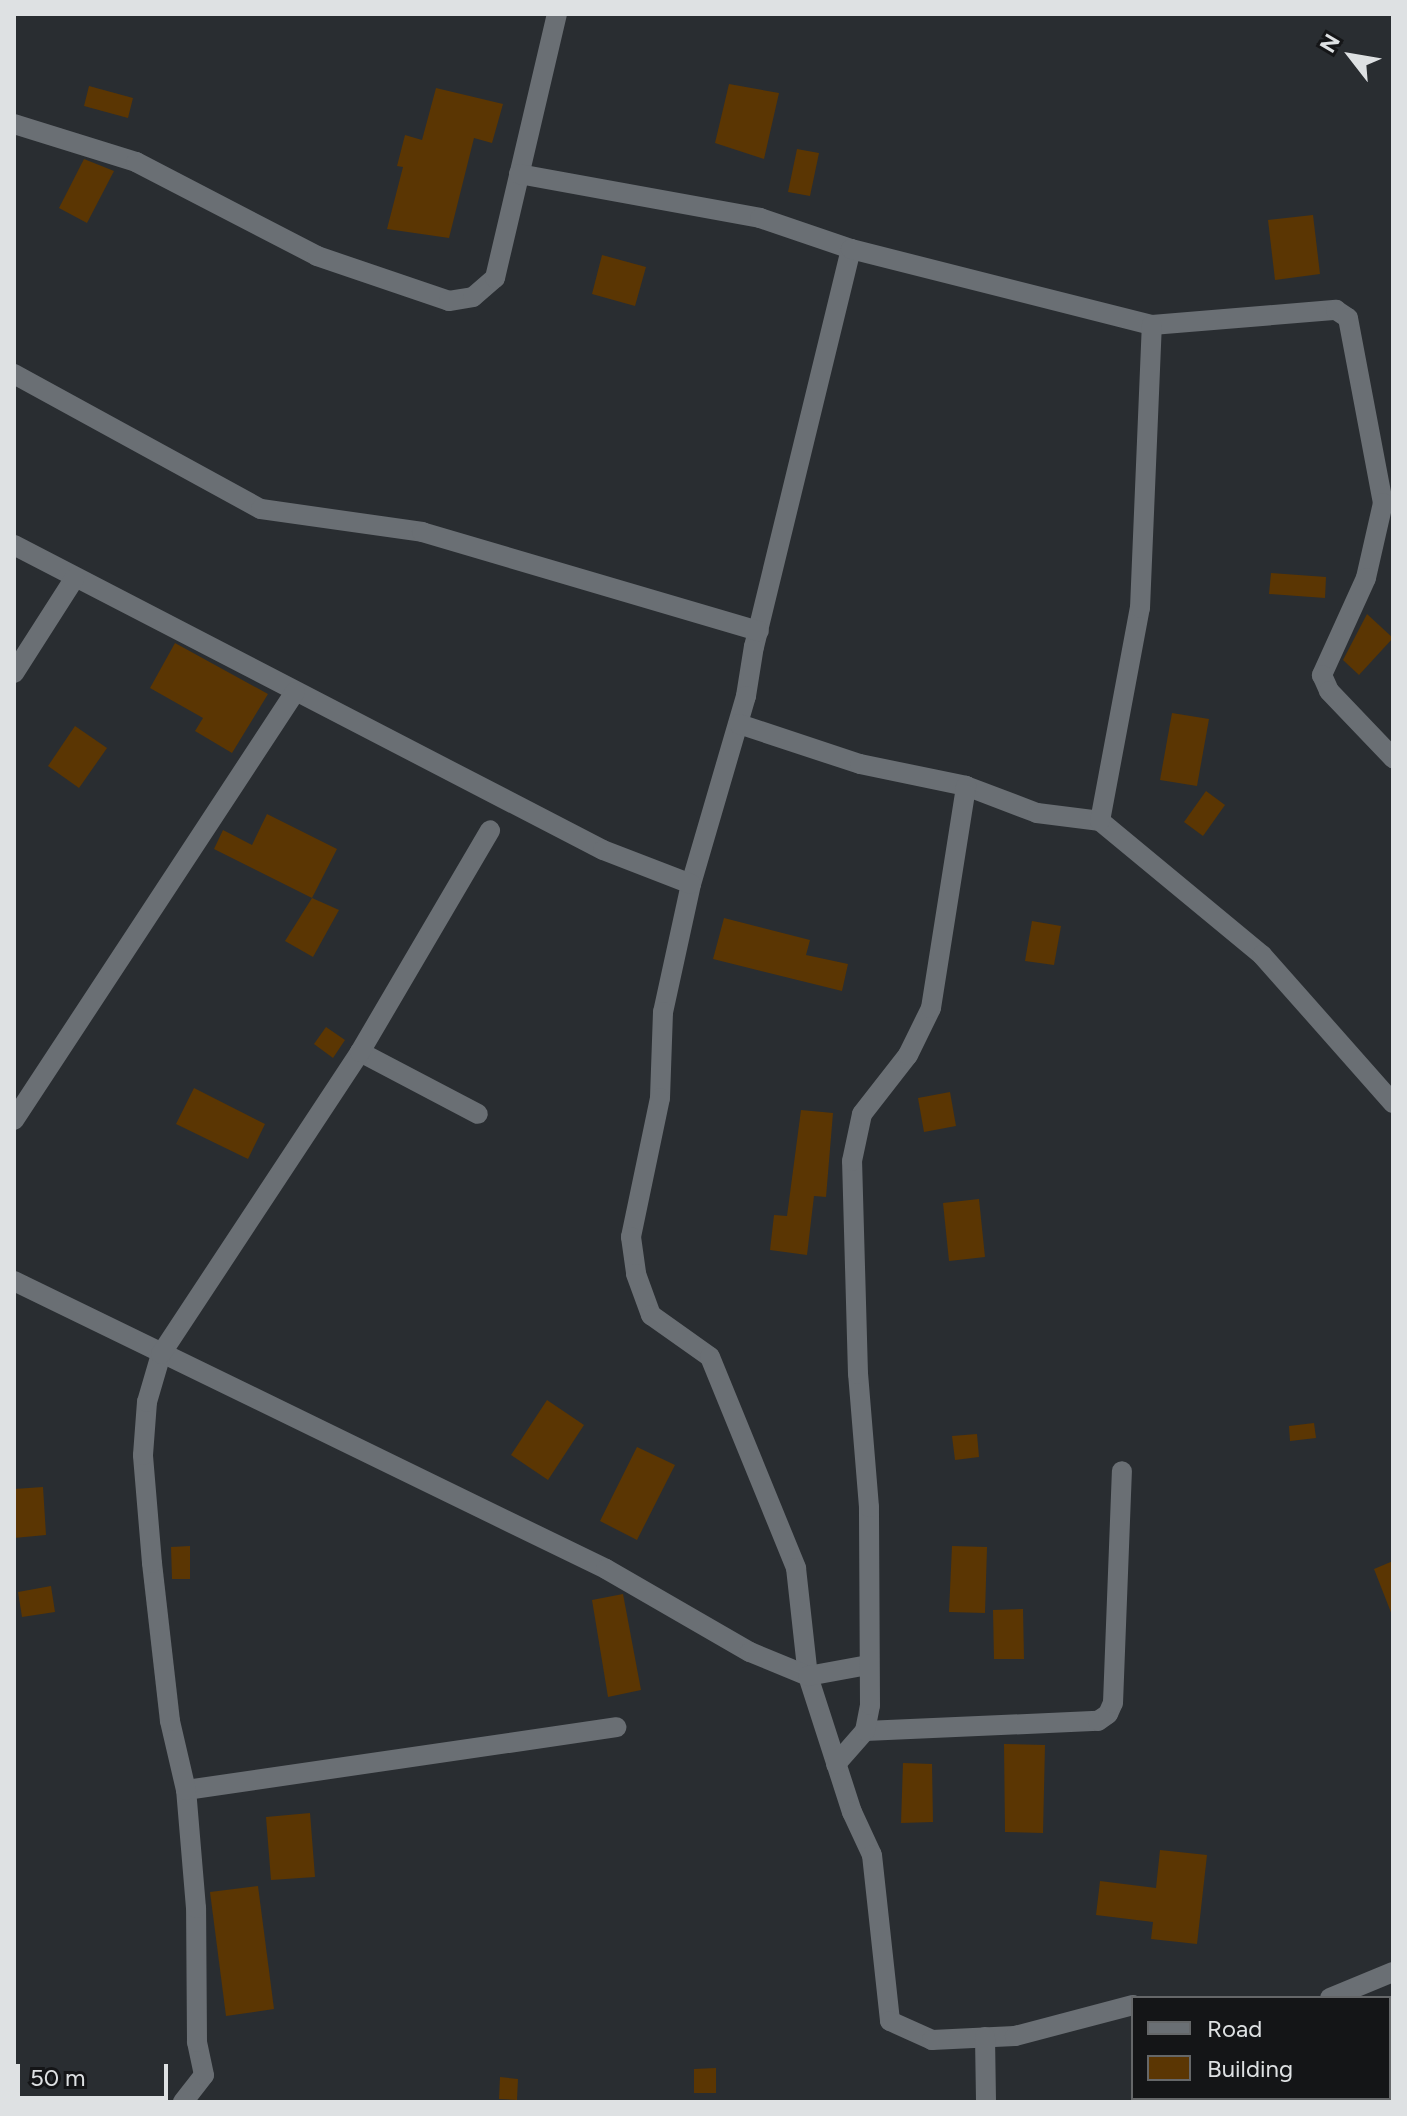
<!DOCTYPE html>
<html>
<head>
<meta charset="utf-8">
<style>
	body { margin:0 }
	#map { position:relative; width:1407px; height:2116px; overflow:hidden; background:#292d31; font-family:Figtree,sans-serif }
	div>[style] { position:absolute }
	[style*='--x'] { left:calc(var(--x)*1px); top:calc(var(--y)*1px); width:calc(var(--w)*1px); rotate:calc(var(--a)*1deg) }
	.building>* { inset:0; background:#5b3603 }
	.street>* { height:20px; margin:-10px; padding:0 10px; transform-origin:10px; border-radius:10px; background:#6a6f74 }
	span { translate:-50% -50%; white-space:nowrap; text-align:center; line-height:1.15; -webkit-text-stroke:6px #141517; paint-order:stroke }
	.frame { position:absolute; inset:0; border:16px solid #dee1e3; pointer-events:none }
	.legend { position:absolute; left:1131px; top:1996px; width:260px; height:104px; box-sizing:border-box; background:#141517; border:2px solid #656769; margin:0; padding:10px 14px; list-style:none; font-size:24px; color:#dee1e3 }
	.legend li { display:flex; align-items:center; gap:16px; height:40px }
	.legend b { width:40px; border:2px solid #656769 }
	.north { position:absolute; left:1311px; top:16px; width:80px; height:80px; -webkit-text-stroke:6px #141517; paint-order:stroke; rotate:301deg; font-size:22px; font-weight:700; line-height:32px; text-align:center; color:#dee1e3 }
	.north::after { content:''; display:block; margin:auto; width:28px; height:36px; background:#dee1e3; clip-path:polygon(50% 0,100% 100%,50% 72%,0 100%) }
	.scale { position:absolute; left:16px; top:2064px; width:152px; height:36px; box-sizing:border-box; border:4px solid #dee1e3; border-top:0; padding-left:10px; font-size:24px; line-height:28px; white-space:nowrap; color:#dee1e3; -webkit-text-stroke:6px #141517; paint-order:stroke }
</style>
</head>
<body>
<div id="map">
	<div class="building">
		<div style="clip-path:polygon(729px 84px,779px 93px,764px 159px,715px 143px)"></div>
		<div style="clip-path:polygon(89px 86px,133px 98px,128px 118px,84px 106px)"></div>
		<div style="clip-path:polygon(436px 88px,503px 104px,492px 143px,474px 138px,449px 238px,387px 229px,403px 167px,397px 166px,405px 135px,422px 140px)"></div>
		<div style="clip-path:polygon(797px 149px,819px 153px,810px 196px,788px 192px)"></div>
		<div style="clip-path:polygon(84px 159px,114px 171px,87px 223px,59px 208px)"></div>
		<div style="clip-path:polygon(1313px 215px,1320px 274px,1275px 280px,1268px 220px)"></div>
		<div style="clip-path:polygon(602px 255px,646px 267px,635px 306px,592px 294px)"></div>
		<div style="clip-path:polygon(1271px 573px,1326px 577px,1325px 598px,1269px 594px)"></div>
		<div style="clip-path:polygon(1367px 614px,1393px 638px,1359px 675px,1343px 660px)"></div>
		<div style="clip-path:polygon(175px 643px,268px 694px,232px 753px,195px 731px,203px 718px,150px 688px)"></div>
		<div style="clip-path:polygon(1172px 713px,1209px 719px,1197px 786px,1160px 780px)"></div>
		<div style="clip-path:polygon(75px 726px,107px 748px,79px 788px,48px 766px)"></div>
		<div style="clip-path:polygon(1206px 791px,1225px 805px,1203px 836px,1184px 822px)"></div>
		<div style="clip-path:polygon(267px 814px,337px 849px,312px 898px,214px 849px,223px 830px,252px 845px)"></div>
		<div style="clip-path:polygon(312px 898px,339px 910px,313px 957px,285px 941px)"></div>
		<div style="clip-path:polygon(724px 918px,810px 940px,806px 955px,848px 964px,842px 991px,713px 959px)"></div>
		<div style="clip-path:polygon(1032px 921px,1061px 926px,1054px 965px,1025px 961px)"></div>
		<div style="clip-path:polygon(326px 1027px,345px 1040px,333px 1058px,314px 1044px)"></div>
		<div style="clip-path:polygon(194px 1088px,265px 1124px,248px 1159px,176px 1124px)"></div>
		<div style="clip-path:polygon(950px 1092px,956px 1126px,924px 1132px,918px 1098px)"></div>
		<div style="clip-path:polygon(801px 1110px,833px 1113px,826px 1197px,814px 1196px,807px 1255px,770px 1250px,774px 1215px,787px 1216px)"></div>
		<div style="clip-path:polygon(979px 1199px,985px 1257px,949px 1261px,943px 1203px)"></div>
		<div style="clip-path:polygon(547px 1400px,584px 1425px,548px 1480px,511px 1455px)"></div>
		<div style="clip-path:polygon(1314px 1423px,1316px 1438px,1290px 1441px,1289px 1426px)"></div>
		<div style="clip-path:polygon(977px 1434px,979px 1457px,955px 1460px,952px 1436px)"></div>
		<div style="clip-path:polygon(637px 1447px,675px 1465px,637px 1540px,600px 1521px)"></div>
		<div style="clip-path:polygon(43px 1487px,46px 1535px,14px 1538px,14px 1489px)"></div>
		<div style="clip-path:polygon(190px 1546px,190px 1579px,172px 1579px,171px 1547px)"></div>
		<div style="clip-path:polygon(952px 1546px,987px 1547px,985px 1613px,949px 1612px)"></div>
		<div style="clip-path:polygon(1393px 1561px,1393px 1615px,1392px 1615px,1374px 1569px)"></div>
		<div style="clip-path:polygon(51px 1586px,55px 1612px,22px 1617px,18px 1592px)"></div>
		<div style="clip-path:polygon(623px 1594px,641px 1690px,608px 1697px,592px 1600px)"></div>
		<div style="clip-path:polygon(1023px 1609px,1024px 1659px,994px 1659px,993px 1610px)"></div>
		<div style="clip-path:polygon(1004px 1744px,1045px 1745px,1043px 1833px,1005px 1832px)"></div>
		<div style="clip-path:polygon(903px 1763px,932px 1764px,933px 1822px,901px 1823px)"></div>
		<div style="clip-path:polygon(310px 1813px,315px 1877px,271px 1880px,266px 1817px)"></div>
		<div style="clip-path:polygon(1160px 1850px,1207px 1855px,1197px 1944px,1151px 1939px,1153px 1922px,1096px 1915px,1100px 1881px,1156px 1888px)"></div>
		<div style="clip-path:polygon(258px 1886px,274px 2009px,226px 2016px,210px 1892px)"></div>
		<div style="clip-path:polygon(716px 2068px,716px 2093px,694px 2093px,694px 2069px)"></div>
		<div style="clip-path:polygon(500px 2077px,518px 2079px,517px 2100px,499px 2099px)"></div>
	</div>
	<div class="street">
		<div style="--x:14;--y:124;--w:128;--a:17.3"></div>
		<div style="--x:136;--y:162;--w:204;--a:27.4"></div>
		<div style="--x:317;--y:256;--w:139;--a:18.8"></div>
		<div style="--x:449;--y:301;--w:24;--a:-9"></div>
		<div style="--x:473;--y:297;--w:29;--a:-41"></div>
		<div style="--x:495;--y:278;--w:271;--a:-76.8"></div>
		<div style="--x:519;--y:174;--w:245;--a:10.3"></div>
		<div style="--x:760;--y:218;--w:96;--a:18.8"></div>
		<div style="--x:851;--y:249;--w:409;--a:103.7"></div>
		<div style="--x:754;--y:646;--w:51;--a:99.1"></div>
		<div style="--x:746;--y:696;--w:196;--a:106.3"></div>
		<div style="--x:691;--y:884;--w:131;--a:102.3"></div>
		<div style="--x:663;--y:1012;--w:86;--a:92"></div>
		<div style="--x:660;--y:1098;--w:142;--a:101.8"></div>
		<div style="--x:631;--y:1237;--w:37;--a:82"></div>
		<div style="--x:636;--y:1274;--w:44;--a:69.9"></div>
		<div style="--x:651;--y:1315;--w:72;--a:35.4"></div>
		<div style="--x:710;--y:1357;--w:228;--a:67.8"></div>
		<div style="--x:796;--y:1568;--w:109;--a:83.7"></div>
		<div style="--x:808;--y:1676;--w:143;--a:72.1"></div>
		<div style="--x:852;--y:1812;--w:47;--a:65.1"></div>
		<div style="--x:872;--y:1855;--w:167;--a:83.8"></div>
		<div style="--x:890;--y:2021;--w:46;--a:24.3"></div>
		<div style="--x:932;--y:2040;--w:83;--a:-2.8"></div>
		<div style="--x:1015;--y:2036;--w:122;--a:-14.7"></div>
		<div style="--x:851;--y:249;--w:310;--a:14.2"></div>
		<div style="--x:1152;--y:325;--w:185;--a:-4.7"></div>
		<div style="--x:1336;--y:310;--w:14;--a:34"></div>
		<div style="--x:1348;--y:318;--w:188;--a:79.3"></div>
		<div style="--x:1383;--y:503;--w:77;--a:102.8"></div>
		<div style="--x:1366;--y:578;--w:107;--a:114.4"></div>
		<div style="--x:1322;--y:675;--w:17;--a:66"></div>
		<div style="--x:1329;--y:691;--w:93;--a:46.3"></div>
		<div style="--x:14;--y:374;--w:281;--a:28.7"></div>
		<div style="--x:261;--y:509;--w:163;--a:8.1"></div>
		<div style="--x:422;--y:532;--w:351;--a:16.4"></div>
		<div style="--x:14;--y:545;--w:663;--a:27.38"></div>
		<div style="--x:603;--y:850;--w:94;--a:21.1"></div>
		<div style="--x:14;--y:673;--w:112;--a:-57.4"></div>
		<div style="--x:739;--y:724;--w:127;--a:18.3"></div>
		<div style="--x:860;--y:764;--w:108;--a:11.7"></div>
		<div style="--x:966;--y:786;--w:76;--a:20.8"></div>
		<div style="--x:1037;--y:813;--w:64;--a:7.2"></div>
		<div style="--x:1100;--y:821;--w:210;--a:39.6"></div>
		<div style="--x:1262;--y:955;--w:198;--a:48.5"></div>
		<div style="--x:1100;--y:821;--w:217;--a:-79.4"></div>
		<div style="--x:1140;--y:608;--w:283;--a:-87.6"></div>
		<div style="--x:360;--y:1052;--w:133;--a:27.7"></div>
		<div style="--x:14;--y:1120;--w:512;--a:-56.71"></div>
		<div style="--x:14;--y:1281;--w:658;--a:25.94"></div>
		<div style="--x:606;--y:1569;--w:166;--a:30"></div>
		<div style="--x:750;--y:1652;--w:63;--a:22.5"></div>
		<div style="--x:808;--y:1676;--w:61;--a:-10.4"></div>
		<div style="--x:865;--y:1731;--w:233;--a:-2.5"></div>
		<div style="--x:1098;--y:1721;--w:12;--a:-35"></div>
		<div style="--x:1108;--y:1714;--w:12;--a:-66"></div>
		<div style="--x:1113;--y:1703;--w:232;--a:-87.8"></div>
		<div style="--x:836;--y:1764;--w:44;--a:-48.7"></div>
		<div style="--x:865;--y:1731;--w:26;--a:-79"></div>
		<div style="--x:870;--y:1705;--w:198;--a:-90.3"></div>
		<div style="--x:869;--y:1507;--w:133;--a:-94.7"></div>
		<div style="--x:858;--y:1374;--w:213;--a:-91.6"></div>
		<div style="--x:852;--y:1161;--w:48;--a:-78"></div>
		<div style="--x:862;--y:1114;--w:75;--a:-52.1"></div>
		<div style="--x:908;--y:1055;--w:52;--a:-63.9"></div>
		<div style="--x:931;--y:1008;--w:225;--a:-81"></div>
		<div style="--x:186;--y:1790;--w:435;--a:-8.3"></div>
		<div style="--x:1330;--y:1998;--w:68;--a:-22.4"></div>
		<div style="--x:985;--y:2037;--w:65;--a:89.1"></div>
		<div style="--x:183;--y:2102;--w:34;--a:-52"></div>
		<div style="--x:204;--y:2075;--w:34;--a:-102"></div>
		<div style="--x:197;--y:2042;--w:134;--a:-90.4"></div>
		<div style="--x:196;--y:1908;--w:118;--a:-94.8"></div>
		<div style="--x:186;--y:1790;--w:71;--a:-103.1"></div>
		<div style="--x:170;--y:1721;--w:159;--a:-96.5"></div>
		<div style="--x:152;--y:1563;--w:108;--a:-94.8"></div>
		<div style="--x:143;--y:1455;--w:53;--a:-85.7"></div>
		<div style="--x:147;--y:1402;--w:50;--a:-73.7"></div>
		<div style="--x:161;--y:1354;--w:362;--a:-56.6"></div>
		<div style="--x:360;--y:1052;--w:257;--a:-59.6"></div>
	</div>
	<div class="frame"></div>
	<ul class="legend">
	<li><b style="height:10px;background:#6a6f74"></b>Road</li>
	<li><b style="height:22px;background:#5b3603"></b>Building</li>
	</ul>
	<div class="north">N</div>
	<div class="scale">50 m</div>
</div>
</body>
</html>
